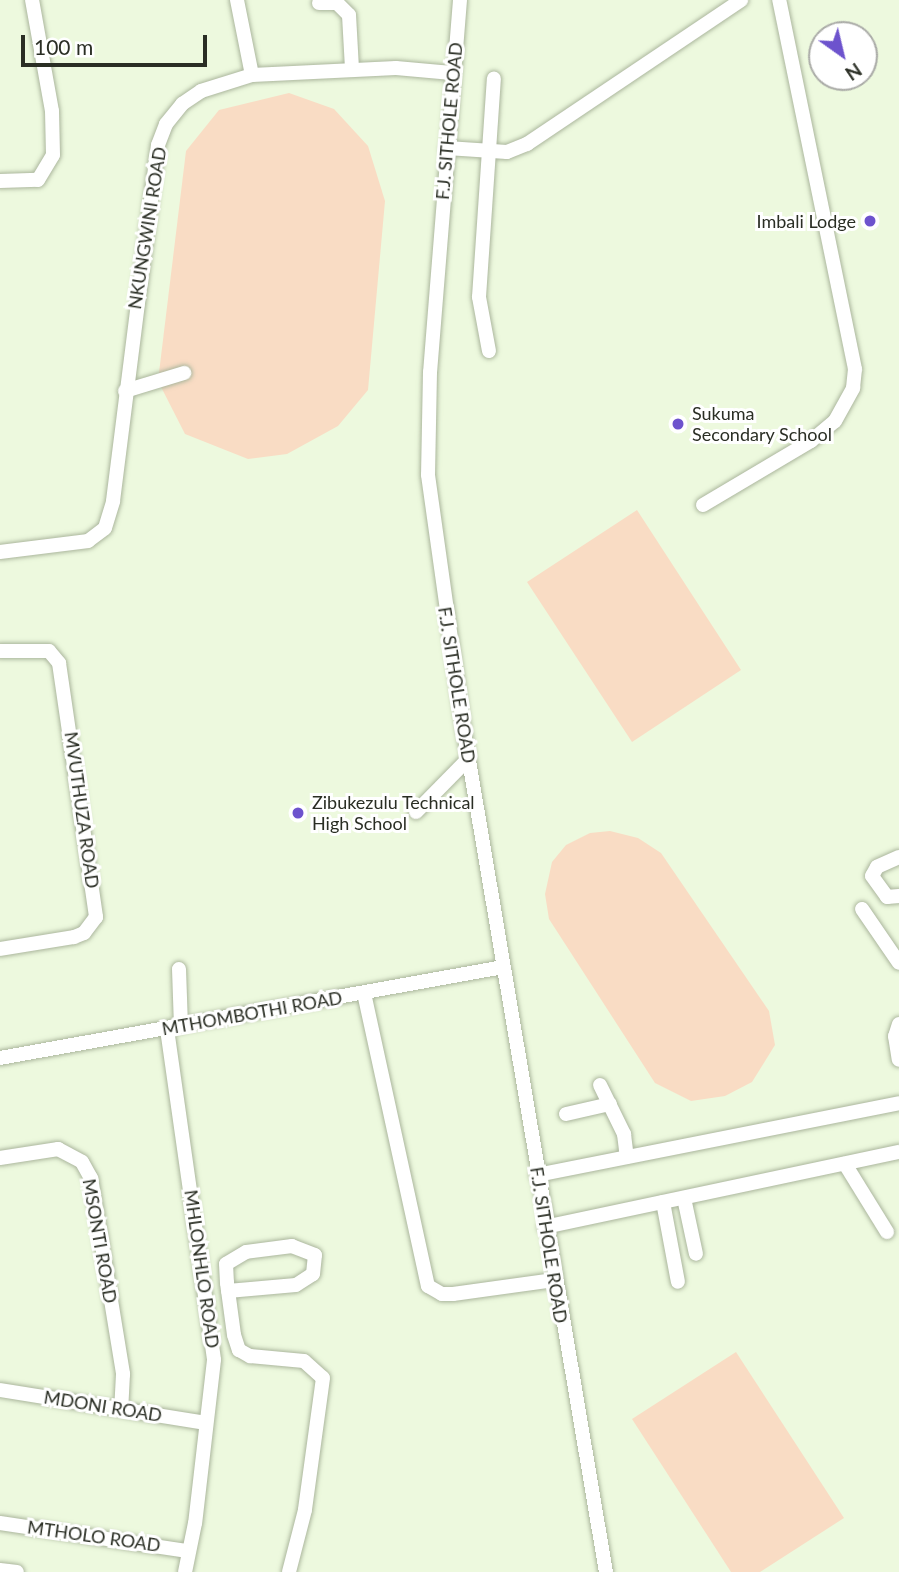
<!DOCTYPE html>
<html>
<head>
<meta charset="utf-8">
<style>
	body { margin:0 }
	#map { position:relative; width:899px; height:1572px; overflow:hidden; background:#edf9de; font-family:Lato,sans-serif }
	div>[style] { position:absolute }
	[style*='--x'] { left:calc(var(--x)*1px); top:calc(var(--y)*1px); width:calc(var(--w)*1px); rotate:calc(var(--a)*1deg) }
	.green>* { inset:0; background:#f9dcc4 }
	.roads { filter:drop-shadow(0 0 2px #abb69d) drop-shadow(0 0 2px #abb69d) }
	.minor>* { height:14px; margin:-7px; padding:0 7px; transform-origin:7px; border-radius:7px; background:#fff }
	.dots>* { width:19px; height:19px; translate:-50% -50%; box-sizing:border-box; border:4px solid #fff; border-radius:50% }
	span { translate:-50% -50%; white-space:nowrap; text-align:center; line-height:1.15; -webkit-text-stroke:6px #fff; paint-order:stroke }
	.street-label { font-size:18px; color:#2a2e24 }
	.poi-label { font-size:18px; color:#2a2e24 }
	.right { translate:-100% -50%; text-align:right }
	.left { translate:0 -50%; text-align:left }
	.north { position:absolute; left:808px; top:21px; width:70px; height:70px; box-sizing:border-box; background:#fff; border:2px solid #aaaba7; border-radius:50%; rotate:146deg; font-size:19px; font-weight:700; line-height:28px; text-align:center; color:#2a2e24 }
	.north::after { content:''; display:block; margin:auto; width:24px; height:32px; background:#6d53cd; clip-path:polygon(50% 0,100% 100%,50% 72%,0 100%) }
	.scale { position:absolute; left:21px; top:35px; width:186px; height:32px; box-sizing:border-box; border:4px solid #2a2e24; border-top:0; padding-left:9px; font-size:21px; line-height:24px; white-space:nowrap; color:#2a2e24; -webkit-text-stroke:5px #fff; paint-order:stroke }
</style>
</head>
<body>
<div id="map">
	<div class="green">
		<div style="clip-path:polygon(289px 93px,334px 109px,368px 146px,385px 201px,368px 390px,338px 426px,287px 454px,248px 459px,185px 434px,158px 381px,186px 151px,219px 110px)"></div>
		<div style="clip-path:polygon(637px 510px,741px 670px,632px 742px,527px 582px)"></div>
		<div style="clip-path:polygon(610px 831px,638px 838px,661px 853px,769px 1011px,775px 1045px,752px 1082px,725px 1096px,691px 1101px,655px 1083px,549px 919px,545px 894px,552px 862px,566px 845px,590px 833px)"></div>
		<div style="clip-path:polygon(736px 1352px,844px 1518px,760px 1572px,731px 1572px,632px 1419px)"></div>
	</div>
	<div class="roads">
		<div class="minor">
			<div style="--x:237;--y:0;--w:76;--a:78.7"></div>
			<div style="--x:460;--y:0;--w:373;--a:94.6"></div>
			<div style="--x:430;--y:372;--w:103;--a:91.1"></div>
			<div style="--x:428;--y:475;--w:259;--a:82"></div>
			<div style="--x:464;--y:731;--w:853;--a:80.42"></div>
			<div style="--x:319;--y:3;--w:18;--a:0"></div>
			<div style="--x:337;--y:3;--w:17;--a:45"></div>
			<div style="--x:349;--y:15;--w:54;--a:86.8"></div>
			<div style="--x:447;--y:148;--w:60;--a:3.8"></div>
			<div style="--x:507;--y:152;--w:22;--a:-22"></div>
			<div style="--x:527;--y:144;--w:258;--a:-33.9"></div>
			<div style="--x:0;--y:181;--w:38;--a:-2"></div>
			<div style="--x:38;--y:180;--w:29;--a:-59"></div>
			<div style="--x:53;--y:155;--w:44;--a:-91.3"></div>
			<div style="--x:52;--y:111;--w:113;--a:-100.2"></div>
			<div style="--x:489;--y:351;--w:55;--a:-100.5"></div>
			<div style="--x:479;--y:297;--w:219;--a:-86.1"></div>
			<div style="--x:125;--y:391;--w:62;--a:-17"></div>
			<div style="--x:703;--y:505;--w:126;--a:-30.7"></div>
			<div style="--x:811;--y:441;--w:31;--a:-40"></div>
			<div style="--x:835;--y:421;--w:38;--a:-61"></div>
			<div style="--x:853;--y:388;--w:19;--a:-84"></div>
			<div style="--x:855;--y:369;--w:377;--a:-101.6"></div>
			<div style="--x:0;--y:552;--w:89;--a:-7.1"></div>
			<div style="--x:88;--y:541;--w:21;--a:-37"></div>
			<div style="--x:105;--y:528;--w:28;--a:-73"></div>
			<div style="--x:113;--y:501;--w:359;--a:-82.8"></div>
			<div style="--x:158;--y:145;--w:22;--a:-69"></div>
			<div style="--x:166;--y:124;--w:26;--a:-51"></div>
			<div style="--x:182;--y:104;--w:23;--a:-34"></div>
			<div style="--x:201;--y:91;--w:53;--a:-17.4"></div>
			<div style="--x:252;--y:75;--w:144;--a:-2.8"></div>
			<div style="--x:396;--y:68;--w:56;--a:5.1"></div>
			<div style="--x:0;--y:651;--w:49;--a:0"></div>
			<div style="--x:49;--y:651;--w:16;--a:50"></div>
			<div style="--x:59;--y:663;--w:257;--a:81.7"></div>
			<div style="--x:96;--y:917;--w:20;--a:127"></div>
			<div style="--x:84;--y:933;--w:11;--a:158"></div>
			<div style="--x:74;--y:937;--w:75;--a:170.8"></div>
			<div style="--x:416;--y:812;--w:74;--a:-45.5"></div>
			<div style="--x:899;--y:857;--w:24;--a:156"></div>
			<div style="--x:877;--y:867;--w:10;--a:119"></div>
			<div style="--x:872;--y:876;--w:26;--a:54"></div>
			<div style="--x:887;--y:897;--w:12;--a:-5"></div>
			<div style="--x:862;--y:909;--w:65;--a:55.6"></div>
			<div style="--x:179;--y:969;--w:57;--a:88"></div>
			<div style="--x:364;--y:993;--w:300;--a:77.7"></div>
			<div style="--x:428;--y:1286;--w:16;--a:30"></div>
			<div style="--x:442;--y:1294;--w:11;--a:0"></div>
			<div style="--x:453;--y:1294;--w:102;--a:-7.9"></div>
			<div style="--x:899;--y:1024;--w:13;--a:108"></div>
			<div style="--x:895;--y:1036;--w:24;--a:81"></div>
			<div style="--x:167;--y:1029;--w:334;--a:81.9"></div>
			<div style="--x:214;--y:1360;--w:164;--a:96.6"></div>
			<div style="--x:195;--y:1523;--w:50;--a:101.5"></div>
			<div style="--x:0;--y:1058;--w:511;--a:-10.25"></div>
			<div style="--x:600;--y:1085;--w:55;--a:63.9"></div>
			<div style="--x:624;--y:1134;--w:23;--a:83"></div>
			<div style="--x:566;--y:1114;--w:45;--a:-12.8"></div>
			<div style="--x:0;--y:1158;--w:59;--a:-8.8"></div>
			<div style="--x:58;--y:1149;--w:27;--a:28"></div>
			<div style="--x:82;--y:1162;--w:18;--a:61"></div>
			<div style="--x:91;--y:1178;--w:199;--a:80.7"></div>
			<div style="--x:123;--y:1374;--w:34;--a:93"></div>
			<div style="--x:845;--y:1164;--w:80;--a:58.3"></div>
			<div style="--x:537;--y:1175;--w:369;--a:-11.2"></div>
			<div style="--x:684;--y:1198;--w:57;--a:77.9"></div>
			<div style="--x:663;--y:1202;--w:81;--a:79.4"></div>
			<div style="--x:545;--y:1227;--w:362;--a:-12"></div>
			<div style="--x:228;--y:1291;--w:68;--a:-5"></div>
			<div style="--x:296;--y:1285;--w:20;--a:-33"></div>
			<div style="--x:313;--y:1274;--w:19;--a:-84"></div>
			<div style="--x:315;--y:1255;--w:25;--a:-159"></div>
			<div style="--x:292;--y:1246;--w:46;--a:172.6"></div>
			<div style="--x:246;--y:1252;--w:23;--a:149"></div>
			<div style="--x:226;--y:1264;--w:19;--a:87"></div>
			<div style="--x:227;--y:1283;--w:52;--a:82.3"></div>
			<div style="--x:234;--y:1335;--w:16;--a:72"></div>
			<div style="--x:239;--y:1350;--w:13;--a:29"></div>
			<div style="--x:250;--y:1356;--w:54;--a:5.3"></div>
			<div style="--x:304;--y:1361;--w:25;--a:42"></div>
			<div style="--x:323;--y:1378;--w:133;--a:97.8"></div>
			<div style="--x:305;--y:1510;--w:64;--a:104.5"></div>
			<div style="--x:0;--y:1390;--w:208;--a:9.1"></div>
			<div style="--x:0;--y:1523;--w:190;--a:8.5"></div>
			<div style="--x:0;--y:1570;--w:17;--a:7"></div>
		</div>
	</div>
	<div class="dots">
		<div style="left:870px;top:221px;background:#6d53cd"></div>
		<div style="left:678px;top:424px;background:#6d53cd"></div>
		<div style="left:298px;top:813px;background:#6d53cd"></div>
	</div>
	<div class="street-label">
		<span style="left:449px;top:121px;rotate:-85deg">F.J. SITHOLE ROAD</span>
		<span style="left:147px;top:228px;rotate:-81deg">NKUNGWINI ROAD</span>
		<span style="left:457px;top:685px;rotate:81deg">F.J. SITHOLE ROAD</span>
		<span style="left:82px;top:810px;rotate:82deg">MVUTHUZA ROAD</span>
		<span style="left:252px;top:1013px;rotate:-10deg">MTHOMBOTHI ROAD</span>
		<span style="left:100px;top:1241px;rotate:80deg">MSONTI ROAD</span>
		<span style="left:549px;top:1245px;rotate:81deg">F.J. SITHOLE ROAD</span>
		<span style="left:202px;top:1269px;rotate:82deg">MHLONHLO ROAD</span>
		<span style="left:103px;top:1406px;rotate:9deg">MDONI ROAD</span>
		<span style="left:94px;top:1536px;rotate:8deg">MTHOLO ROAD</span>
	</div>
	<div class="poi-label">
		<span class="right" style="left:856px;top:221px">Imbali Lodge</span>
		<span class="left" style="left:692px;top:424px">Sukuma<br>Secondary School</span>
		<span class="left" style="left:312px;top:813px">Zibukezulu Technical<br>High School</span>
	</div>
	<div class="north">N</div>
	<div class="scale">100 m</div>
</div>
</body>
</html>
